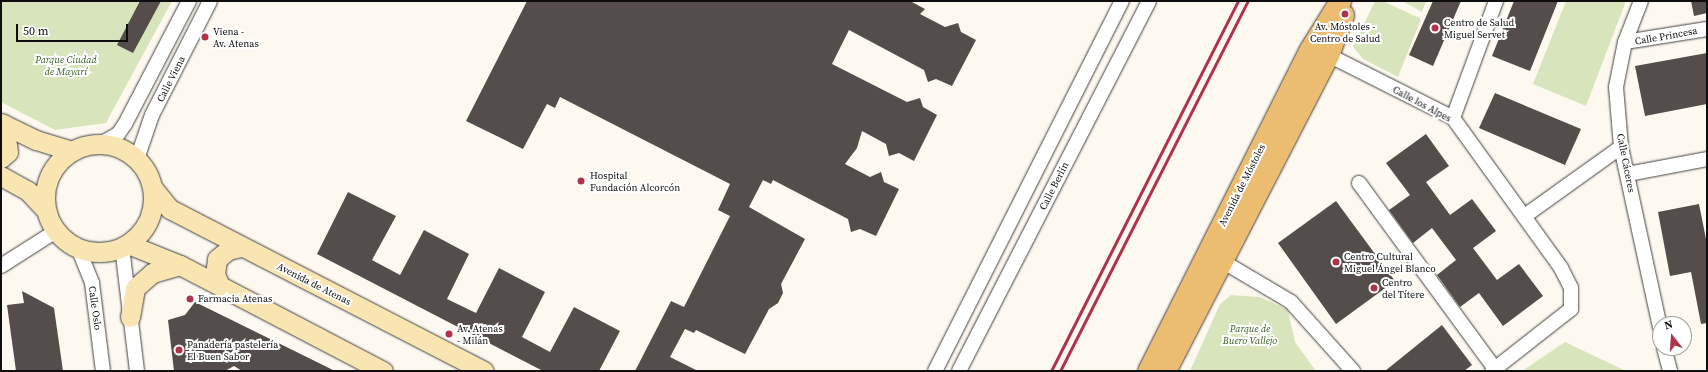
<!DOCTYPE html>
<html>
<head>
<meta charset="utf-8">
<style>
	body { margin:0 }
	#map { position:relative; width:1708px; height:372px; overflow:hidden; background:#fef9f0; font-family:"Source Serif 4",serif }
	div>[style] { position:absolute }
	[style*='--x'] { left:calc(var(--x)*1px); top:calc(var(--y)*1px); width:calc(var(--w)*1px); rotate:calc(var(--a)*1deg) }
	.green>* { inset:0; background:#d8e5bc }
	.building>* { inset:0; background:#554d4b }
	.roads { filter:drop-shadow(0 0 1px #414141) drop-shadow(0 0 1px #414141) }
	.street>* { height:14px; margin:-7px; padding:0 7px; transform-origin:7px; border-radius:7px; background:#fff }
	.secondary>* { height:19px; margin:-9.5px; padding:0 9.5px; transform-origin:9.5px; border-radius:9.5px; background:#f8e5b1 }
	.secondary>.ring { margin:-9.5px; padding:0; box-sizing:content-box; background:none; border:19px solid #f8e5b1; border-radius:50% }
	.primary>* { height:21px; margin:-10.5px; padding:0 10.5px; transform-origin:10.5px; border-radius:10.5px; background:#ecbc71 }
	.rail>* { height:3px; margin:-1.5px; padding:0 1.5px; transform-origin:1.5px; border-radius:1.5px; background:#b1324b }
	.dots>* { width:11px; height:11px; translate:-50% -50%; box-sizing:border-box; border:2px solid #fff; border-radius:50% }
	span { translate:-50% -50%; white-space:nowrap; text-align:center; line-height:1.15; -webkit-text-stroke:4px #fff; paint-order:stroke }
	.poi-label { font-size:10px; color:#0e0e0e }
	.left { translate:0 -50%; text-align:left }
	.street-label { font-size:10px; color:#0e0e0e }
	.park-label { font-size:10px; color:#395f24; font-style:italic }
	.frame { position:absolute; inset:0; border:2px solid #0e0e0e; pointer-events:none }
	.north { position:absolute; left:1652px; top:316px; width:40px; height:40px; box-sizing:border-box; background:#fff; border:1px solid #9f9f9f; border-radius:50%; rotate:343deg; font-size:11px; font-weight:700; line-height:16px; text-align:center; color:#0e0e0e }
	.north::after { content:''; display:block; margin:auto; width:14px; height:18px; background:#b1324b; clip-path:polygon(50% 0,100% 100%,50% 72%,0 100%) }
	.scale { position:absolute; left:16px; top:24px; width:112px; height:18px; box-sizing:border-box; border:2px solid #0e0e0e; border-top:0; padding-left:5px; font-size:12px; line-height:14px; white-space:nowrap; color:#0e0e0e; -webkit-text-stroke:3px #fff; paint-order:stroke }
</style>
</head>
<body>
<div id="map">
	<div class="green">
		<div style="clip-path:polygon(1px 1px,172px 1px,106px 123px,55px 130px,1px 102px)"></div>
		<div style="clip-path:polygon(1375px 1px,1383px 1px,1421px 19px,1398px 77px,1363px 59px,1353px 47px)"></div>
		<div style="clip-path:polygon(1402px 1px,1426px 1px,1422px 12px)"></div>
		<div style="clip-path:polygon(1566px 1px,1626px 1px,1586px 106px,1533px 84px)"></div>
		<div style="clip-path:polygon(1231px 295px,1260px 297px,1288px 310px,1295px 342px,1316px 371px,1190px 371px,1220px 304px)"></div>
		<div style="clip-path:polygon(1565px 342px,1624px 370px,1624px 371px,1522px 371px)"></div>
	</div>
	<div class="building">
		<div style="clip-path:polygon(140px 1px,161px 1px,133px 53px,117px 45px)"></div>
		<div style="clip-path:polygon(527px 1px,910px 1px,925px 9px,920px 14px,945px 27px,958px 23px,961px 32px,976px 40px,952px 86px,936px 79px,928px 82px,924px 70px,849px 30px,832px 64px,907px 102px,920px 98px,923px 107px,937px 115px,914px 161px,899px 153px,889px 156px,886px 144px,862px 131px,857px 148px,845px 164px,870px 177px,881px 172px,884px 182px,899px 189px,876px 236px,860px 229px,851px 232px,848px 219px,773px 180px,771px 184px,763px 180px,749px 207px,805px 239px,781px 284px,783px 293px,778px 303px,769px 309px,745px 354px,696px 330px,694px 333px,685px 329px,670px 357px,698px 371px,635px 371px,671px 301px,684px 307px,730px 216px,718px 210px,730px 184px,560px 97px,555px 108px,547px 104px,523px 149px,466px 121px)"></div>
		<div style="clip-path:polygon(1433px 1px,1461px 1px,1433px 66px,1409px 55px)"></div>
		<div style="clip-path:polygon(1514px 1px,1558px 1px,1530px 71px,1492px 56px)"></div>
		<div style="clip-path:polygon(1691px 1px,1707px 1px,1707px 13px,1694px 16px)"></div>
		<div style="clip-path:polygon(1707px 53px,1707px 104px,1645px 116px,1635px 66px)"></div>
		<div style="clip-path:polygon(1495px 93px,1581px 129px,1565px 165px,1479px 128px)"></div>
		<div style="clip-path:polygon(1426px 134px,1449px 166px,1426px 182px,1450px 215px,1472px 199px,1496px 231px,1473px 248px,1497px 280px,1519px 264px,1543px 296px,1503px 326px,1479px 293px,1460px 307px,1437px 275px,1456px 260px,1432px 228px,1413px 243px,1389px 210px,1410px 195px,1386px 163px)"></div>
		<div style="clip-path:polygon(348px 192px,396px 216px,372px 260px,400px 275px,424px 230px,469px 254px,447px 299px,476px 313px,499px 268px,545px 292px,522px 337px,550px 352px,574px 307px,620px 331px,599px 371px,543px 371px,317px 254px)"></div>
		<div style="clip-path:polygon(1336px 201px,1395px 281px,1336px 324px,1278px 243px)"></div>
		<div style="clip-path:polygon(1699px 204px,1707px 244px,1707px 323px,1701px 324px,1691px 272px,1670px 276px,1658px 212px)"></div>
		<div style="clip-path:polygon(22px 291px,54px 308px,63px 371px,16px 371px,7px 305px,24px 303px)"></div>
		<div style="clip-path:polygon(195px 302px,335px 371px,242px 371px,234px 366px,225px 371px,174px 371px,168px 320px,185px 315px)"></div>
		<div style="clip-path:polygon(1442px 325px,1472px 365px,1464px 371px,1385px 371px)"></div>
	</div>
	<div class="roads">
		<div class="street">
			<div style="--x:1641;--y:1;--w:44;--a:111.3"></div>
			<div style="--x:1625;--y:42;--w:46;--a:101.3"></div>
			<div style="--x:1616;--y:87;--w:60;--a:85.2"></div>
			<div style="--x:1621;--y:147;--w:184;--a:77.8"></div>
			<div style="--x:1625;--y:42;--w:83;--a:-9"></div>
			<div style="--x:1328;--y:55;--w:140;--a:26.7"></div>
			<div style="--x:1453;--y:118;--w:185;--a:54.2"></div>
			<div style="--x:1561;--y:268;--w:22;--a:63"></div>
			<div style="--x:1571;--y:288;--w:21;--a:90"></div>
			<div style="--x:1571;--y:309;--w:100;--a:141.9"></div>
			<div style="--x:1453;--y:118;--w:125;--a:-69.8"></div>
			<div style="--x:100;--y:144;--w:21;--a:-29"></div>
			<div style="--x:118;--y:134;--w:12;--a:-55"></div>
			<div style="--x:125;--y:124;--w:139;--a:-62.5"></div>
			<div style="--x:137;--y:159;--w:46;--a:-71.2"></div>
			<div style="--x:152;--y:115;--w:128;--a:-63"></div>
			<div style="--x:1628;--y:174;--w:80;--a:-10.8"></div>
			<div style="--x:1359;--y:183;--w:230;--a:53.8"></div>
			<div style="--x:1526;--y:215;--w:117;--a:-35.6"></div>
			<div style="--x:122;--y:247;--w:125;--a:83.1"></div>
			<div style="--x:78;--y:248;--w:38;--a:68"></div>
			<div style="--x:92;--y:283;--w:89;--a:82.9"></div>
			<div style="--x:1222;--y:261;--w:80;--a:30.7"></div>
			<div style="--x:1291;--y:302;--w:93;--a:48.1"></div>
			<div style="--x:1;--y:266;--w:65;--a:-32.5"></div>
			<div style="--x:1664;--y:348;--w:24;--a:75"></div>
			<div style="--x:935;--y:371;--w:415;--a:-63.2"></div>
			<div style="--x:959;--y:371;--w:416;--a:-62.8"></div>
		</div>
		<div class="secondary">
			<div style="--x:1;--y:123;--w:39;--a:26"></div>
			<div style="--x:36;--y:140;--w:38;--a:17"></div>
			<div class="ring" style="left:45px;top:144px;width:89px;height:89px"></div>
			<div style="--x:1;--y:158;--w:9;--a:-41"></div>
			<div style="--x:8;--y:152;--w:28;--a:-98"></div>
			<div style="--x:1;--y:176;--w:31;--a:29"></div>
			<div style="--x:28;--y:191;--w:26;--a:47"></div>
			<div style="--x:152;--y:187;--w:28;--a:51"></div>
			<div style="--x:170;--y:209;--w:353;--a:27.3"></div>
			<div style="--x:128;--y:244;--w:56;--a:22"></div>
			<div style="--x:180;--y:265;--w:229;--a:27.6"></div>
			<div style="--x:220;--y:286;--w:13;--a:-113"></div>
			<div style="--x:215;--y:274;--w:15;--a:-82"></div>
			<div style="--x:217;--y:259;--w:14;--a:-39"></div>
			<div style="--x:228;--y:250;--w:13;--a:-13"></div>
			<div style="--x:130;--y:317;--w:29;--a:-80"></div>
			<div style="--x:135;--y:288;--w:23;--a:-41"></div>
			<div style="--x:152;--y:273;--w:29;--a:-16"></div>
		</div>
		<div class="primary">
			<div style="--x:1148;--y:371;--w:360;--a:-63.3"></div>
			<div style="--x:1310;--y:49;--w:57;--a:-58"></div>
			<div style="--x:1165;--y:371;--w:356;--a:-62.7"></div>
			<div style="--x:1328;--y:55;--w:43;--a:-69.4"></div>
		</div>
	</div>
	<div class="rail">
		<div style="--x:1051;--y:371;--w:415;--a:-63.2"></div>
		<div style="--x:1060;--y:371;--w:415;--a:-63.1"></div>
	</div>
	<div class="dots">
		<div style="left:1345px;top:14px;background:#b1324b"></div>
		<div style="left:1435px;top:28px;background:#b1324b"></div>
		<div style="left:205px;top:37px;background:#b1324b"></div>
		<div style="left:581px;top:181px;background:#b1324b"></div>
		<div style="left:1336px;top:262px;background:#b1324b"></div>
		<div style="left:1374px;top:288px;background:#b1324b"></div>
		<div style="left:190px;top:299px;background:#b1324b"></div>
		<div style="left:449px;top:334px;background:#b1324b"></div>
		<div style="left:179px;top:350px;background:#b1324b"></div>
	</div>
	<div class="poi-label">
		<span class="left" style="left:1444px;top:28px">Centro de Salud<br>Miguel Servet</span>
		<span style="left:1345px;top:32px">Av. Móstoles -<br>Centro de Salud</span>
		<span class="left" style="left:213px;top:37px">Viena -<br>Av. Atenas</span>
		<span class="left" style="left:590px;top:181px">Hospital<br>Fundación Alcorcón</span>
		<span class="left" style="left:1344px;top:262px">Centro Cultural<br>Miguel Ángel Blanco</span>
		<span class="left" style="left:1382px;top:288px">Centro<br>del Títere</span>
		<span class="left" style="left:198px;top:299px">Farmacia Atenas</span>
		<span class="left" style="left:457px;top:334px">Av. Atenas<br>- Milán</span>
		<span class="left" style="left:187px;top:350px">Panadería pastelería<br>El Buen Sabor</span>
	</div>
	<div class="street-label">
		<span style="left:1666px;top:36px;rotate:-10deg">Calle Princesa</span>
		<span style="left:171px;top:79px;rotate:-63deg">Calle Viena</span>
		<span style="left:1422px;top:104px;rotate:28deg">Calle los Alpes</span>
		<span style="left:1626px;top:163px;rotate:79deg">Calle Cáceres</span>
		<span style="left:1242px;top:185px;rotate:-63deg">Avenida de Móstoles</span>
		<span style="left:1054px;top:186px;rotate:-63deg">Calle Berlín</span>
		<span style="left:314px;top:284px;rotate:27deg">Avenida de Atenas</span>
		<span style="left:95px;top:308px;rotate:82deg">Calle Oslo</span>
	</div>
	<div class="park-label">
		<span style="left:66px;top:65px">Parque Ciudad<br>de Mayarí</span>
		<span style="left:1250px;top:334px">Parque de<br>Buero Vallejo</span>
	</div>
	<div class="frame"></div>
	<div class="north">N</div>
	<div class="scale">50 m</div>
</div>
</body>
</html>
